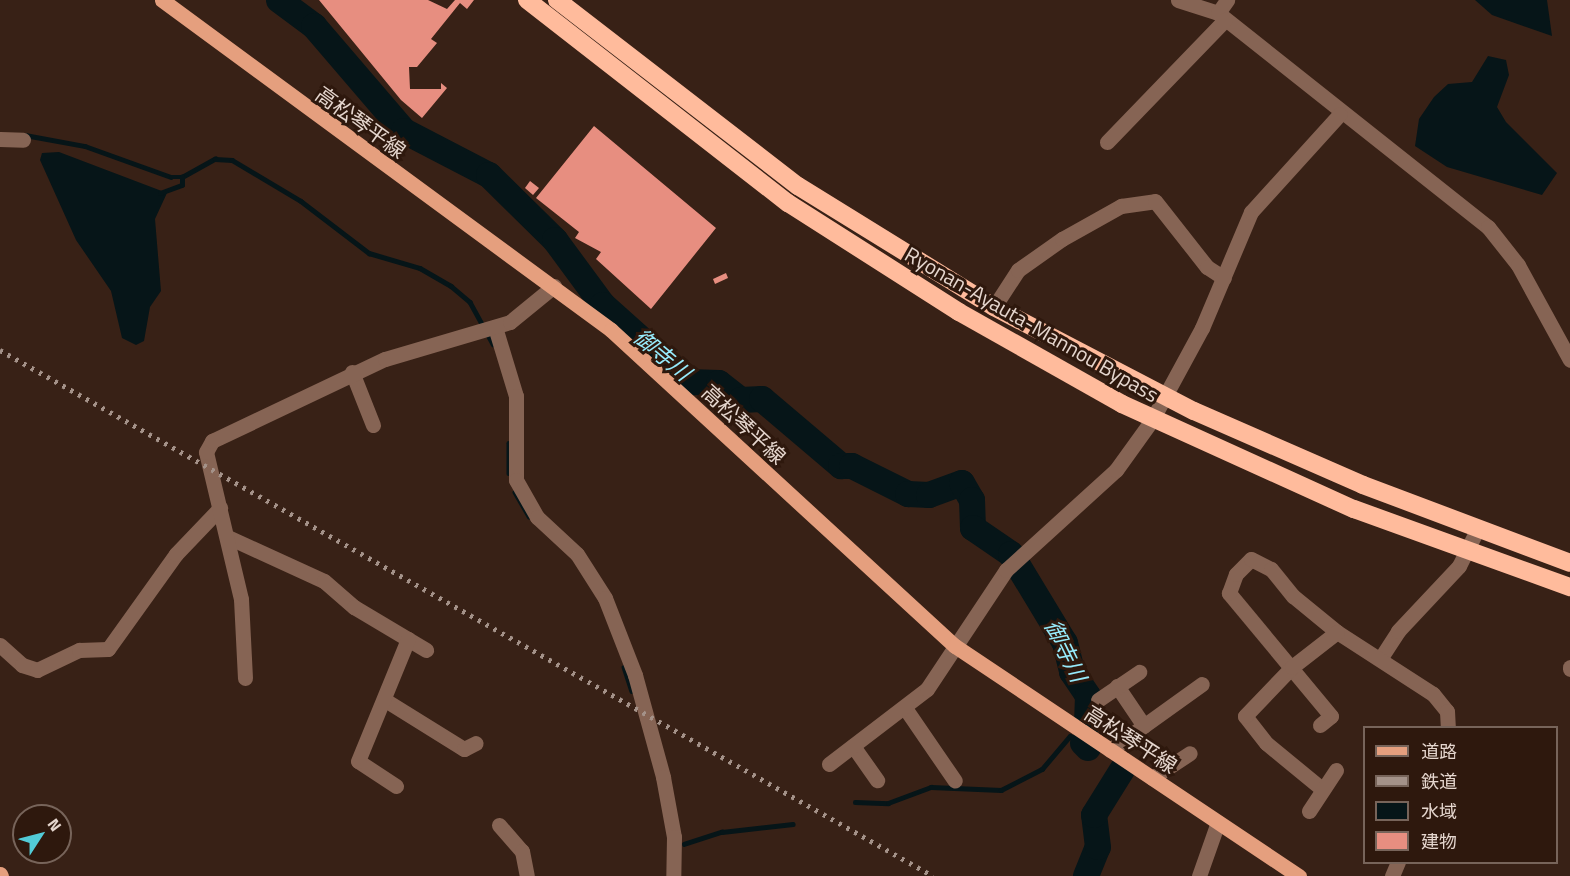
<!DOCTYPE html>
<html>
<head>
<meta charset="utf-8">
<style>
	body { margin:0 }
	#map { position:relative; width:1570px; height:876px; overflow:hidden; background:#382116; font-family:"Titillium Web","Noto Sans JP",sans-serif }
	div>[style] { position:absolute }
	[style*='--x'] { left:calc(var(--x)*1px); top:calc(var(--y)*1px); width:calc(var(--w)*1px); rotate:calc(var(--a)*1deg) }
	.water>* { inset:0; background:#061518 }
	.stream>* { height:4.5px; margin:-2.25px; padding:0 2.25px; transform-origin:2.25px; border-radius:2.25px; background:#061518 }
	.river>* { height:26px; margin:-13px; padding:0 13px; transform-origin:13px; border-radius:13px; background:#061518 }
	.building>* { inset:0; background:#e78e80 }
	.minor>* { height:15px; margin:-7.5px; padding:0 7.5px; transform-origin:7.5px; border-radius:7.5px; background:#866454 }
	.major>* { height:15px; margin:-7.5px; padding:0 7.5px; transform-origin:7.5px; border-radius:7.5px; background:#e59f7e }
	.highway>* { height:18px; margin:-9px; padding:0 9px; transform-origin:9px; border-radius:9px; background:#ffbb9c }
	.rail>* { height:4.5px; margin-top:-2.25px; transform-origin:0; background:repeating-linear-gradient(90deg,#a49289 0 3px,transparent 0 9px) }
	span { translate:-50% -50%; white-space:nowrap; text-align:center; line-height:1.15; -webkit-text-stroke:6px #2e180d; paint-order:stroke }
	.street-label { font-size:21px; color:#e5d6ce }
	.water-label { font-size:22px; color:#97ebfc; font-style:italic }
	.legend { position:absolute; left:1363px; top:726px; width:195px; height:138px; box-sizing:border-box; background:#2e180d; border:2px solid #77645a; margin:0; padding:8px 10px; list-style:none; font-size:18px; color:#e5d6ce }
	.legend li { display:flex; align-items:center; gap:12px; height:30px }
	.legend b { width:30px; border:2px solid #77645a }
	.north { position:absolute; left:12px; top:804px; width:60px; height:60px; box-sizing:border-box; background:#2e180d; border:2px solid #77645a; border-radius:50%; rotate:54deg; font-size:16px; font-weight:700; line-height:24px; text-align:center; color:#e5d6ce }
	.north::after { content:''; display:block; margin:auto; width:21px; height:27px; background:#52cbd7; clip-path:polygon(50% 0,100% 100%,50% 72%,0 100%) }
</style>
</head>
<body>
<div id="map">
	<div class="water">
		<div style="clip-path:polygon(1475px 0,1547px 0,1552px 36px,1492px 15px)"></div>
		<div style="clip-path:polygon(1488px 56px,1506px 60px,1509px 75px,1497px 107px,1506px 122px,1557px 173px,1542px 195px,1447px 167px,1415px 146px,1419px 119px,1434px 97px,1448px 84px,1472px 82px)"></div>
		<div style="clip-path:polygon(59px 152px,167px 193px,155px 219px,161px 291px,150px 307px,144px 341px,136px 345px,122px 338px,111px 291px,76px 240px,40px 160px,42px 153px)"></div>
	</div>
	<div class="stream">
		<div style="--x:25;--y:135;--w:61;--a:10.4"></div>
		<div style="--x:85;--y:146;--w:91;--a:19.8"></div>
		<div style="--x:171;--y:177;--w:11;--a:0"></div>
		<div style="--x:182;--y:177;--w:38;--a:-29"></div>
		<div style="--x:215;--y:159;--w:17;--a:3"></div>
		<div style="--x:232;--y:160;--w:80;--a:30.7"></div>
		<div style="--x:301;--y:201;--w:86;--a:37.4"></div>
		<div style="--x:369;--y:253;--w:53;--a:16.4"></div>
		<div style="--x:420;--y:268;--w:36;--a:30"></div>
		<div style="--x:451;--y:286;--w:25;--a:40"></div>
		<div style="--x:470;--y:302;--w:48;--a:61.3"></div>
		<div style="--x:160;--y:193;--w:23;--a:-20"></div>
		<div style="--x:182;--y:185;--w:8;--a:-90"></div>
		<div style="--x:509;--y:443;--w:30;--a:90"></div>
		<div style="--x:515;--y:492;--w:28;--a:60"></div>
		<div style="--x:624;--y:667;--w:25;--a:72"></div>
		<div style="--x:855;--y:802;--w:33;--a:2"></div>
		<div style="--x:888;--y:803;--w:46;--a:-20.4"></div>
		<div style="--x:931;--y:787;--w:70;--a:2.5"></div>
		<div style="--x:1001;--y:790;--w:46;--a:-27.1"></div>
		<div style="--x:1042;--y:769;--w:43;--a:-49.7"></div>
		<div style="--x:1070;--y:736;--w:16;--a:35"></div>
		<div style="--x:684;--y:844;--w:40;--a:-18"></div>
		<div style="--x:722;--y:832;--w:71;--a:-6.4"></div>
	</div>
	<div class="river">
		<div style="--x:279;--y:0;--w:44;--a:36.6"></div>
		<div style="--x:314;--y:26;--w:138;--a:49.4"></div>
		<div style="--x:404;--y:131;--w:96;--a:27.4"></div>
		<div style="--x:489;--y:175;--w:93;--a:44.6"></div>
		<div style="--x:555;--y:240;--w:81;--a:53.6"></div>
		<div style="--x:603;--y:305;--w:115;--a:41.8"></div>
		<div style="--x:689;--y:382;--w:30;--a:2"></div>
		<div style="--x:719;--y:383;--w:28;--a:38"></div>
		<div style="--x:741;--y:400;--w:21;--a:-3"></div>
		<div style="--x:762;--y:399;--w:104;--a:40.3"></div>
		<div style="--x:841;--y:466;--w:11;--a:0"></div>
		<div style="--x:852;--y:466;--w:63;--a:26.6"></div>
		<div style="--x:908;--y:494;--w:21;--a:3"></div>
		<div style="--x:929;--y:495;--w:35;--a:-20"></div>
		<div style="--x:962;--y:483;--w:20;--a:60"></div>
		<div style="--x:972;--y:500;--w:28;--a:88"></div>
		<div style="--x:973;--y:528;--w:46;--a:34.4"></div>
		<div style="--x:1011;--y:554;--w:104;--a:58.8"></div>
		<div style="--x:1065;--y:643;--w:30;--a:76"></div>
		<div style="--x:1072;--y:672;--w:29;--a:56"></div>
		<div style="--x:1088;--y:696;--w:28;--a:92"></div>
		<div style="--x:1083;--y:743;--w:7;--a:45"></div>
		<div style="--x:1086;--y:876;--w:31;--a:-68"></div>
		<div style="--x:1098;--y:847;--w:32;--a:-97"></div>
		<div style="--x:1094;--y:815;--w:53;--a:-58.1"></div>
	</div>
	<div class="building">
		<div style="clip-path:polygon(319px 0,428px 0,447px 9px,455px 0,474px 0,467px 9px,460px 3px,431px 39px,437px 43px,417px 67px,409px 67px,410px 89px,441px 89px,441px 83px,447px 88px,422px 118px,401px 100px)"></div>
		<div style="clip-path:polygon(594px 126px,716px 228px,651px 309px,596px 259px,601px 252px,575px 238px,579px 232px,536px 198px)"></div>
		<div style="clip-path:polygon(530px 181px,539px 188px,533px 195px,525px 188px)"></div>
		<div style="clip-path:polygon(726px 273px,728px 278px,715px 284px,713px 279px)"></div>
	</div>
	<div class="minor">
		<div style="--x:1178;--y:0;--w:42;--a:18"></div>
		<div style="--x:1218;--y:13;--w:345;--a:38.4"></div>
		<div style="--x:1488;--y:227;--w:48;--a:51.7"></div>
		<div style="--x:1518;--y:265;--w:108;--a:61.3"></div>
		<div style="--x:1218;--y:13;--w:16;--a:-55"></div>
		<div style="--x:0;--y:139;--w:23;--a:2"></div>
		<div style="--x:1107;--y:142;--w:170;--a:-46"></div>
		<div style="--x:994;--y:307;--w:44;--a:-57"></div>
		<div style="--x:1018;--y:270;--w:54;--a:-35.2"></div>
		<div style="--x:1062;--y:239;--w:68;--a:-29.2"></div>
		<div style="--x:1121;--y:206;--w:34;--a:-8"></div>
		<div style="--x:1155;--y:201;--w:84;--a:51.8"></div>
		<div style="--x:1207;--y:267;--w:20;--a:33"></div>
		<div style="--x:495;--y:327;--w:72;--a:73.1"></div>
		<div style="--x:516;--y:396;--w:84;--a:90"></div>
		<div style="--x:516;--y:480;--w:43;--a:60.4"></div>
		<div style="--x:537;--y:517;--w:54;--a:42.8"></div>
		<div style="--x:577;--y:554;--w:52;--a:57.5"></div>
		<div style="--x:605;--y:598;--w:83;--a:68.7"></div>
		<div style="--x:635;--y:675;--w:106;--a:74.6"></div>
		<div style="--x:663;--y:777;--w:61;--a:79.6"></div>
		<div style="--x:674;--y:837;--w:39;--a:91"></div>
		<div style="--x:352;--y:372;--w:57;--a:68.4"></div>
		<div style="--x:230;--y:538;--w:103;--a:24.6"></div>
		<div style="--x:324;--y:581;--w:40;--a:41"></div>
		<div style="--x:354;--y:607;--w:84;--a:30.8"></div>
		<div style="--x:0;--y:645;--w:30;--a:42"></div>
		<div style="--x:22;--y:665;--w:16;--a:18"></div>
		<div style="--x:37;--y:670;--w:47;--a:-25.5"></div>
		<div style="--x:79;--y:650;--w:29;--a:-2"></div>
		<div style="--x:108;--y:649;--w:117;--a:-54.4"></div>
		<div style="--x:176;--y:554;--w:64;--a:-46.3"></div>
		<div style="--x:1382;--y:656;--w:30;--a:-57"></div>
		<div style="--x:1398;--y:631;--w:89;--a:-46.8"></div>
		<div style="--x:1459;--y:566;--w:40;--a:-63.4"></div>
		<div style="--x:1570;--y:667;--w:2;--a:90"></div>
		<div style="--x:245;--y:678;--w:79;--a:-92.9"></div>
		<div style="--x:241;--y:599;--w:151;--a:-103.4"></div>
		<div style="--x:206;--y:452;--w:13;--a:-61"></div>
		<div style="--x:212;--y:441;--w:191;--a:-25.4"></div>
		<div style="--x:385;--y:359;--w:130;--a:-16.5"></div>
		<div style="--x:510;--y:322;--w:57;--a:-39.3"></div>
		<div style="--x:1117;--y:686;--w:48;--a:56"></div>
		<div style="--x:385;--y:700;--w:93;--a:31.8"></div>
		<div style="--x:464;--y:749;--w:13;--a:-27"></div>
		<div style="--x:1098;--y:700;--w:50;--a:-34.3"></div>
		<div style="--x:905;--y:708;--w:88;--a:55.6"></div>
		<div style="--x:1320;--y:725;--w:14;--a:-39"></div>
		<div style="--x:1331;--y:716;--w:160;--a:-129.7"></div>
		<div style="--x:1229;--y:593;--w:20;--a:-70"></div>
		<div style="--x:1236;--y:574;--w:21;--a:-45"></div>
		<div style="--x:1251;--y:559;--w:22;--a:27"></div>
		<div style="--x:1271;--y:569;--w:35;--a:51"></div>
		<div style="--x:1293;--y:596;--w:57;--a:39.3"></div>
		<div style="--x:1337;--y:632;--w:114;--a:32.9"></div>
		<div style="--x:1433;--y:694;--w:22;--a:51"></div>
		<div style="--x:1447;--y:711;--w:17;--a:87"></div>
		<div style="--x:853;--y:746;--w:42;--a:54.8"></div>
		<div style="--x:1110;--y:750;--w:113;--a:-35.7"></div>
		<div style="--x:829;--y:764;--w:123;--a:-37.4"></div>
		<div style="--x:927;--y:689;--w:143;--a:-56.4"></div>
		<div style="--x:1006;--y:570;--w:149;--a:-42.3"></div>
		<div style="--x:1116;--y:470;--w:62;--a:-54.2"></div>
		<div style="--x:1152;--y:420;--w:105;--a:-61.5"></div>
		<div style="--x:1202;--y:328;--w:126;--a:-67.1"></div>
		<div style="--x:1251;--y:212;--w:132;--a:-47.8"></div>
		<div style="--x:1152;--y:778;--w:45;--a:-33.3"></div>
		<div style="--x:396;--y:786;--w:45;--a:-146.7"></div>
		<div style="--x:358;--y:761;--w:132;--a:-67.7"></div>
		<div style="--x:1322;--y:789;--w:72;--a:-140.6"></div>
		<div style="--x:1266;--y:743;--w:34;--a:-128"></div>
		<div style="--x:1245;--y:716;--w:68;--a:-46.2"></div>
		<div style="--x:1292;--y:667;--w:57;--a:-37.9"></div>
		<div style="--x:1309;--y:811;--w:49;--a:-56.6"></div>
		<div style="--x:499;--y:825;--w:35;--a:49"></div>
		<div style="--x:522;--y:851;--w:25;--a:79"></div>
		<div style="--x:1199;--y:876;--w:57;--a:-70.6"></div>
		<div style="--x:1392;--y:876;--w:15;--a:-67"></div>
	</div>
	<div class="major">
		<div style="--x:162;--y:0;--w:557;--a:36.31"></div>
		<div style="--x:611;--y:330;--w:467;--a:42.6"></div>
		<div style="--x:955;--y:646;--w:414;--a:33.8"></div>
		<div style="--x:0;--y:874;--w:2;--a:63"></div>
	</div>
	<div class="highway">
		<div style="--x:527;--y:0;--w:331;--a:37.9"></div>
		<div style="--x:788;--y:203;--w:203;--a:32.5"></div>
		<div style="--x:959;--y:312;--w:187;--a:29.4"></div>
		<div style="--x:1122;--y:404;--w:255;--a:24.4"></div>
		<div style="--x:1354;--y:509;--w:230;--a:19.9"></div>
		<div style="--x:557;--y:0;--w:304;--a:37.7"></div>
		<div style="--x:798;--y:186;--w:230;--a:31.7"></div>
		<div style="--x:994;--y:307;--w:225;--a:27.5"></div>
		<div style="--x:1194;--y:411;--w:184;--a:23.6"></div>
		<div style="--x:1363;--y:485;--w:221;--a:20.6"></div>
	</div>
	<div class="rail">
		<div style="--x:0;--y:350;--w:1071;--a:29.41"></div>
	</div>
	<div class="street-label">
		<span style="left:361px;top:122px;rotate:36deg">高松琴平線</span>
		<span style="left:1032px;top:324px;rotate:30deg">Ryonan-Ayauta-Mannou Bypass</span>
		<span style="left:744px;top:424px;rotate:43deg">高松琴平線</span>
		<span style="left:1131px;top:739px;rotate:33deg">高松琴平線</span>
	</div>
	<div class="water-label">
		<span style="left:662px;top:355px;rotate:40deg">御寺川</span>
		<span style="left:1065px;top:651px;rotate:64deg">御寺川</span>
	</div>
	<ul class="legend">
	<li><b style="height:8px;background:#e59f7e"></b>道路</li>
	<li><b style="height:8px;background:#a49289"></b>鉄道</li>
	<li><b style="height:16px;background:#061518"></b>水域</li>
	<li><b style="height:16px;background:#e78e80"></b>建物</li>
	</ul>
	<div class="north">N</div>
</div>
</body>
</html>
